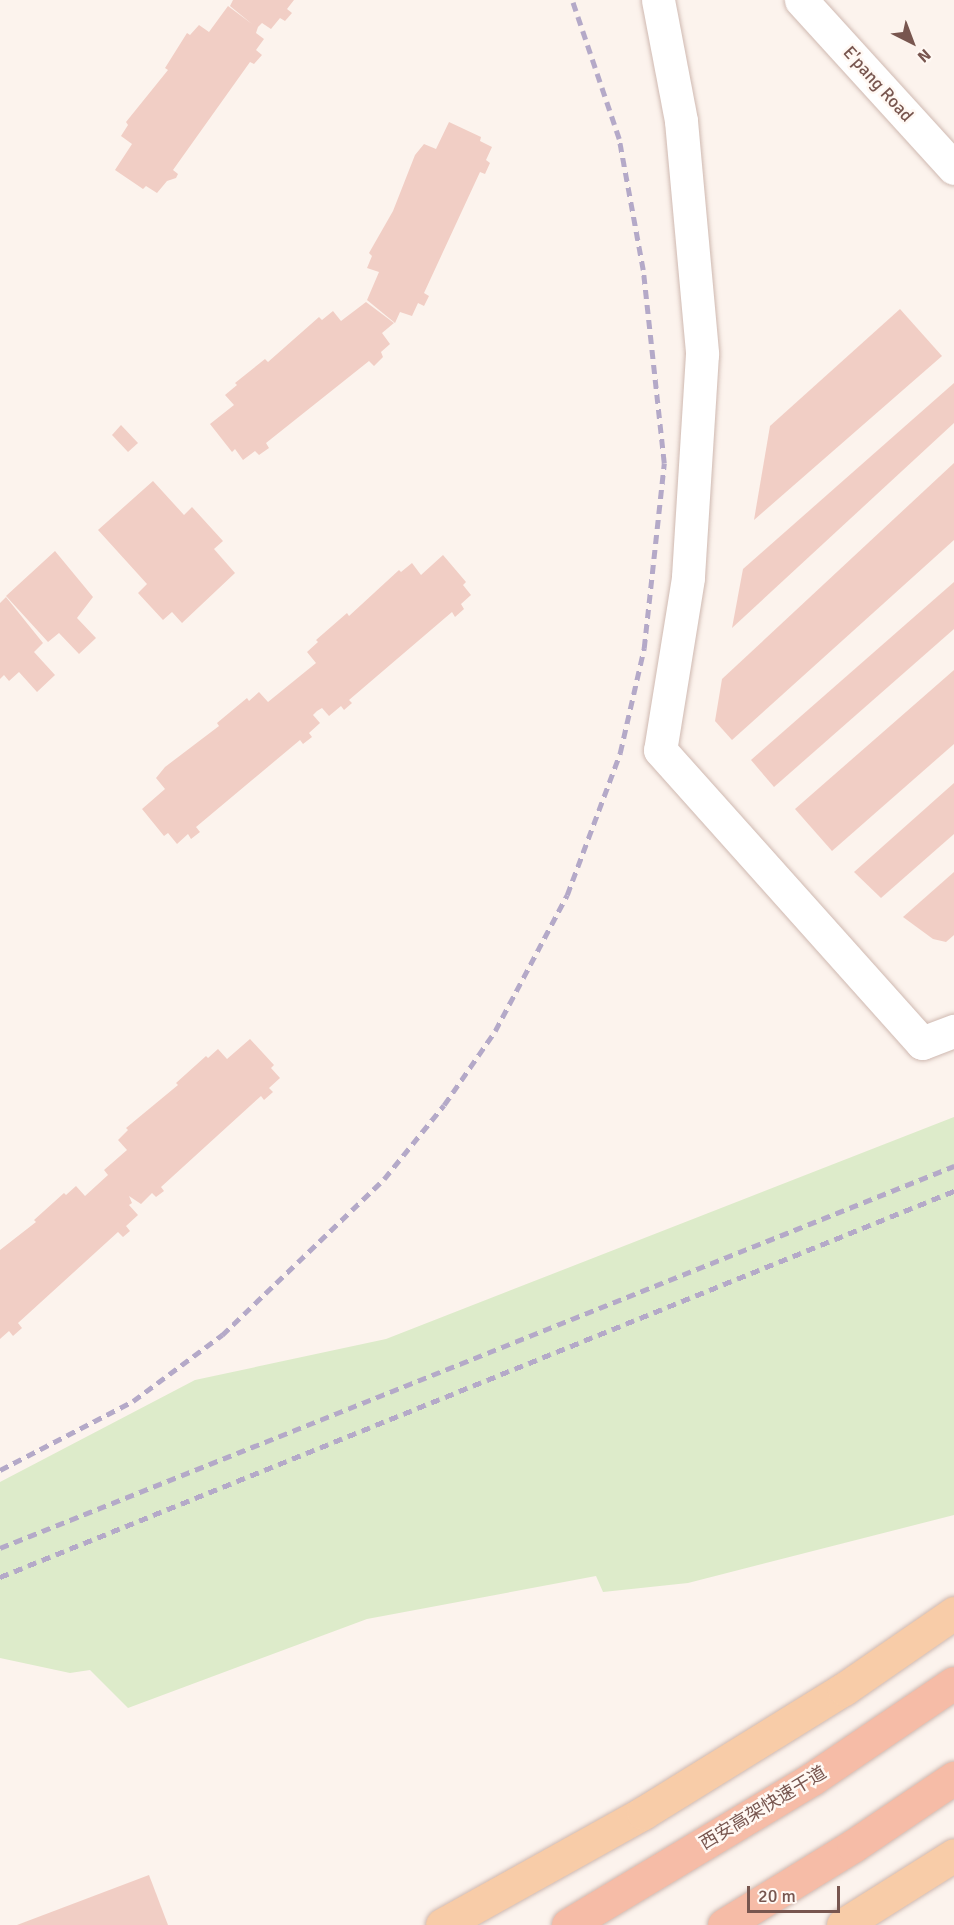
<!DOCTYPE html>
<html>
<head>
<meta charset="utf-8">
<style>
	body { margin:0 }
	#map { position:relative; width:954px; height:1925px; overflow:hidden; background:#fcf3ed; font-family:Signika,"Noto Sans SC",sans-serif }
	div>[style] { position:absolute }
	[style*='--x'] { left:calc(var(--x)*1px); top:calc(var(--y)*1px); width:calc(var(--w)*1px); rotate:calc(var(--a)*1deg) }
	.green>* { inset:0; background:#ddebca }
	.building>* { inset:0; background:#f1cec5 }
	.roads { filter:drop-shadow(0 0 2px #cfb9b1) drop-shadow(0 0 2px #cfb9b1) }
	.minor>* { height:33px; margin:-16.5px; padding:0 16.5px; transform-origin:16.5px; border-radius:16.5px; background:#fff }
	.tertiary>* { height:33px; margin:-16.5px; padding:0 16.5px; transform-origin:16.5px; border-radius:16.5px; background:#fff }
	.primary>* { height:33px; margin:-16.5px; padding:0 16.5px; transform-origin:16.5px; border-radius:16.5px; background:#f8cca8 }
	.trunk>* { height:33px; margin:-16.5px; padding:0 16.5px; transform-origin:16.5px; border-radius:16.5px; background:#f6bca7 }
	.rail>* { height:4.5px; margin-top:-2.25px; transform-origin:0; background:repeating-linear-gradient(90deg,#b4a9c8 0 9px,transparent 0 15px) }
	span { translate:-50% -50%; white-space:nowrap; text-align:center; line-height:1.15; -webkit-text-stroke:5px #fff8f3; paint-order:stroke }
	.street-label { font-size:18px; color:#78564f }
	.north { position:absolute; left:882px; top:12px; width:60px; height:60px; -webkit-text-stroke:4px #fff8f3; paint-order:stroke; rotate:138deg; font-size:16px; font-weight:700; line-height:24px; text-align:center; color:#78564f }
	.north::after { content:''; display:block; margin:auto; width:21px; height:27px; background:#78564f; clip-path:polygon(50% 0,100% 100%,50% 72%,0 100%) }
	.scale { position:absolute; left:747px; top:1886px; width:93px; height:27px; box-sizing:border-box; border:3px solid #78564f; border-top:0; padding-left:8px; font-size:18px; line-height:21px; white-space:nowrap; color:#78564f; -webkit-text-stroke:4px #fff8f3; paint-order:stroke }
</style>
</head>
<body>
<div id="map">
	<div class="green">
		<div style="clip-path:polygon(954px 1117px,954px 1515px,688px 1583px,603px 1592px,596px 1576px,367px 1619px,128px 1708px,90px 1670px,70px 1673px,0 1658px,0 1482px,195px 1380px,386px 1339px)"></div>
	</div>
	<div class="building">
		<div style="clip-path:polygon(233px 0,294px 0,287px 9px,292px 13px,285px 21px,280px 18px,271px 29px,262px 23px,258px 27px,256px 33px,264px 39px,256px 50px,262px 55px,254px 64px,250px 62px,173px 170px,178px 174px,176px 178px,167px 181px,157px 193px,146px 186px,143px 189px,115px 170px,132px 144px,121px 136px,128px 125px,126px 122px,168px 70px,165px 68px,187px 33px,190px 35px,199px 25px,209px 32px,228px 6px,252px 24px,230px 6px)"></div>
		<div style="clip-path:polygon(449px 122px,481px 137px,480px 141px,492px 147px,486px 160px,490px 163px,485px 174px,480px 172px,424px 293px,429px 296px,424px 306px,418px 303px,412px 316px,400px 312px,395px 323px,367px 300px,379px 272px,367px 268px,372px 256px,369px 253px,393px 211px,415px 155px,424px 144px,436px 149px)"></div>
		<div style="clip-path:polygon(366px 302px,394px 323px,382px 333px,390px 344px,381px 352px,383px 357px,374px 366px,369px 361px,266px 443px,269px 448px,259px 455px,255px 451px,243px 460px,235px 449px,232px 452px,210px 424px,234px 405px,225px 395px,237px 385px,235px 383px,265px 359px,268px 362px,319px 317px,322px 320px,333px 311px,341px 321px)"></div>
		<div style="clip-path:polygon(900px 309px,942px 356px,754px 520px,770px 426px)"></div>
		<div style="clip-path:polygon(954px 383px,954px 423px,732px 628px,743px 569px)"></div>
		<div style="clip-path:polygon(121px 425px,138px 443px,128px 452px,112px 435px)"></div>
		<div style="clip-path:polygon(954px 463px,954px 540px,732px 740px,715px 721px,722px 679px)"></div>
		<div style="clip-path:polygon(153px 481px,184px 515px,192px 507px,223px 541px,214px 549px,235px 573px,182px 623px,172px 612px,163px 620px,138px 593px,147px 584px,98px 530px)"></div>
		<div style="clip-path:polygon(55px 551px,93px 597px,77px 618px,96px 638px,79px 654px,59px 633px,48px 642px,6px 596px)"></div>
		<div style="clip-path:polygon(443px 555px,466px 582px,463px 585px,471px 595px,461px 604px,464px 609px,455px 617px,452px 612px,349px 700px,352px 703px,344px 710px,341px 706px,329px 716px,322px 708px,317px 711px,313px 715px,320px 723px,309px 733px,312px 737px,303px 744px,300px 740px,196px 827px,200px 832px,191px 839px,188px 834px,177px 844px,168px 833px,164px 836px,142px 809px,165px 789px,156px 778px,165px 767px,219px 726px,217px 723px,247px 698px,249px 701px,259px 692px,268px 702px,316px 663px,307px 652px,318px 642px,316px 640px,347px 613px,349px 616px,399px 570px,401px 572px,412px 563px,421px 575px)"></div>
		<div style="clip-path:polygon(954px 582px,954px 629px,774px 787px,751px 760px)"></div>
		<div style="clip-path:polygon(6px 597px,43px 643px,34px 652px,55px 675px,37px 692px,19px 672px,9px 681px,4px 675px,0 679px,0 603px)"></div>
		<div style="clip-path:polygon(954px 670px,954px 744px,832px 851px,795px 809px)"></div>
		<div style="clip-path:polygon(954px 783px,954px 834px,881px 898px,854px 872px)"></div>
		<div style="clip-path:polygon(954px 872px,954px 935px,946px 942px,933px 939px,903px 917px)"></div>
		<div style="clip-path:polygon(250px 1039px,274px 1065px,271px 1068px,280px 1078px,269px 1088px,273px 1092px,264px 1100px,261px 1096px,161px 1187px,164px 1191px,156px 1197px,152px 1193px,141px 1204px,129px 1196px,132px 1203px,129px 1205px,138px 1215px,126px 1226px,130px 1231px,123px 1237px,118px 1232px,18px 1323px,22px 1328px,13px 1336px,9px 1331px,0 1339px,0 1250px,36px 1222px,34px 1220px,64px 1193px,66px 1195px,76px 1186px,85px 1196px,108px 1175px,104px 1170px,127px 1150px,118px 1140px,128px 1130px,126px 1128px,178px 1085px,176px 1083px,206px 1056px,208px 1058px,218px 1049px,227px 1059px)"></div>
		<div style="clip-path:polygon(149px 1875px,168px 1925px,17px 1925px)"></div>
	</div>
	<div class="roads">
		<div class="minor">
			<div style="--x:658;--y:0;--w:123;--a:79.2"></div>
			<div style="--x:681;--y:121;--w:234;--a:84.8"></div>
			<div style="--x:702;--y:354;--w:224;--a:93.6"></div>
			<div style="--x:688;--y:578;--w:174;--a:99.2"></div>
			<div style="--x:660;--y:750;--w:393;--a:48.2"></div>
			<div style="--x:922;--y:1043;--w:34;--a:-21"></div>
		</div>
		<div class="tertiary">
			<div style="--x:801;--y:0;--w:227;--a:47.7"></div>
		</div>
		<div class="primary">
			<div style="--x:442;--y:1925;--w:230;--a:-29.1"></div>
			<div style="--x:643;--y:1813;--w:236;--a:-31.7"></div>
			<div style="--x:844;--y:1689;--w:134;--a:-34.6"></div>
			<div style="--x:843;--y:1925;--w:131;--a:-32.2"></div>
		</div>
		<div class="trunk">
			<div style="--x:568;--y:1925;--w:284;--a:-30.9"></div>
			<div style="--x:812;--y:1779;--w:171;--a:-34.1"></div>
			<div style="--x:724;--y:1925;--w:151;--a:-31.5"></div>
			<div style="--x:853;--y:1846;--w:122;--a:-34"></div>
		</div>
	</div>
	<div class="rail">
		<div style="--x:0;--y:1470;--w:150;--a:-27.4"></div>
		<div style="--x:133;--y:1401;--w:111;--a:-36.6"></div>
		<div style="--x:222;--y:1335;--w:225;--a:-43.9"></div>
		<div style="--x:384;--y:1179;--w:95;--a:-51"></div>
		<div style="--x:444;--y:1105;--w:90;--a:-55.4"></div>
		<div style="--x:495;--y:1031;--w:154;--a:-62.1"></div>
		<div style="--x:567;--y:895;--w:152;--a:-69.5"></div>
		<div style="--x:620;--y:753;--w:108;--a:-77.1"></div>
		<div style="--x:644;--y:648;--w:186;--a:-83.8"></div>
		<div style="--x:664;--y:463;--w:194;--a:-96.2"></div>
		<div style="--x:643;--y:270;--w:133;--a:-100.4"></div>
		<div style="--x:619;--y:139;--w:147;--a:-108.7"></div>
		<div style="--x:0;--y:1548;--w:1028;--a:-21.82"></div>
		<div style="--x:0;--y:1577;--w:1029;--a:-22.03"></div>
	</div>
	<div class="street-label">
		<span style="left:878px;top:84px;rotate:48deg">E'pang Road</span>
		<span style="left:763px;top:1808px;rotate:-31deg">西安高架快速干道</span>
	</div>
	<div class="north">N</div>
	<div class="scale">20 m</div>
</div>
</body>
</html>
